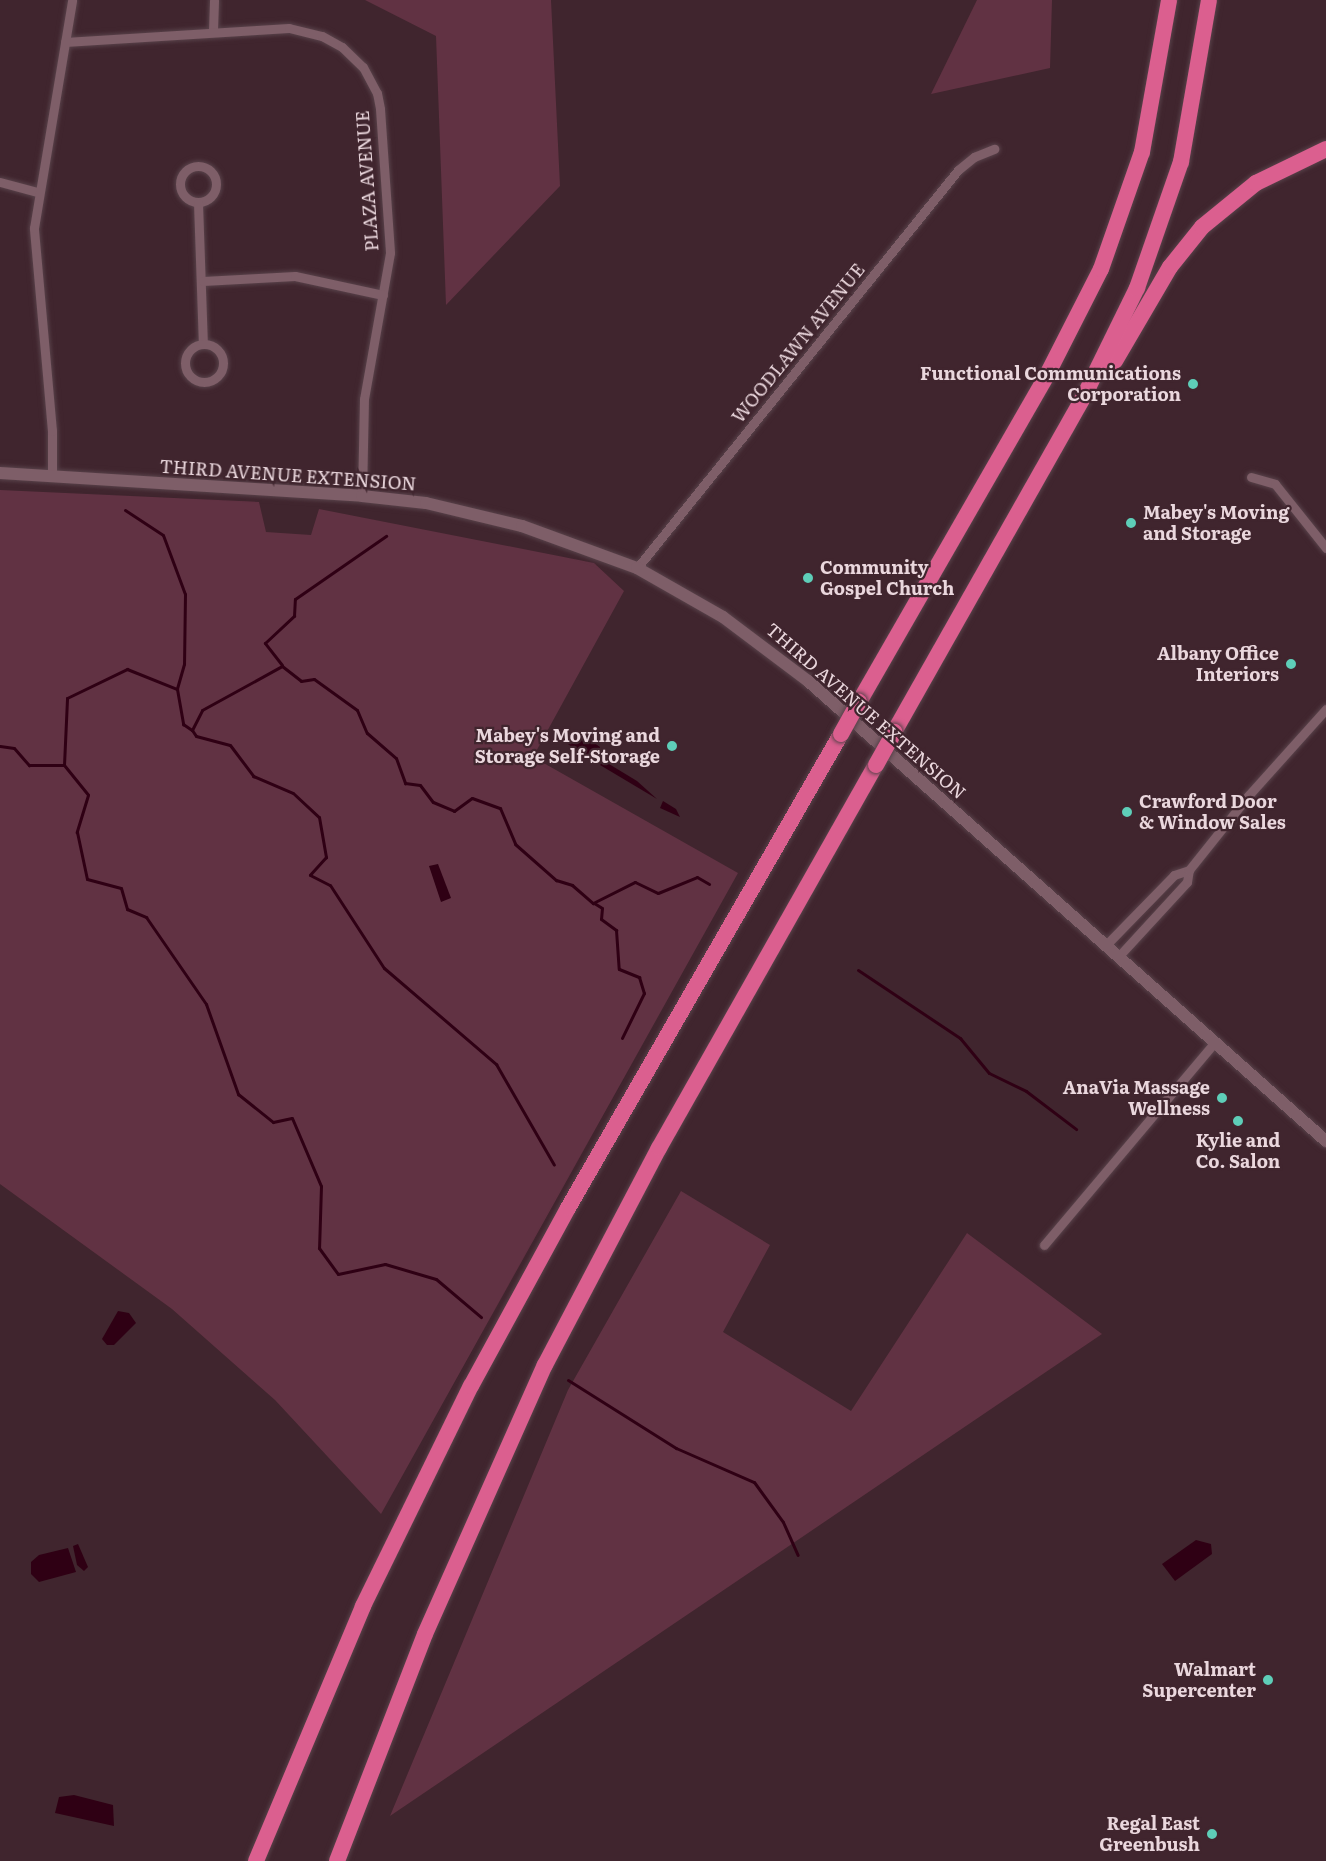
<!DOCTYPE html>
<html>
<head>
<meta charset="utf-8">
<style>
	body { margin:0 }
	#map { position:relative; width:1326px; height:1861px; overflow:hidden; background:#40252e; font-family:Literata,serif }
	div>[style] { position:absolute }
	[style*='--x'] { left:calc(var(--x)*1px); top:calc(var(--y)*1px); width:calc(var(--w)*1px); rotate:calc(var(--a)*1deg) }
	.green>* { inset:0; background:#613243 }
	.water>* { inset:0; background:#2f0014 }
	.stream>* { height:3px; margin:-1.5px; padding:0 1.5px; transform-origin:1.5px; border-radius:1.5px; background:#2f0014 }
	.roads { filter:drop-shadow(0 0 2px #58424a) drop-shadow(0 0 2px #58424a) }
	.street>* { height:9px; margin:-4.5px; padding:0 4.5px; transform-origin:4.5px; border-radius:4.5px; background:#7e5e68 }
	.street>.ring { margin:-4.5px; padding:0; box-sizing:content-box; background:none; border:9px solid #7e5e68; border-radius:50% }
	.secondary>* { height:12px; margin:-6px; padding:0 6px; transform-origin:6px; border-radius:6px; background:#7e5e68 }
	.highway>* { height:16px; margin:-8px; padding:0 8px; transform-origin:8px; border-radius:8px; background:#db5f8f }
	.bridges { filter:drop-shadow(0 0 2px #58424a) drop-shadow(0 0 2px #58424a) }
	.highway-bridge>* { height:16px; margin:-8px; padding:0 8px; transform-origin:8px; border-radius:8px; background:#db5f8f }
	.dots>* { width:16px; height:16px; translate:-50% -50%; box-sizing:border-box; border:3px solid #40252e; border-radius:50% }
	span { translate:-50% -50%; white-space:nowrap; text-align:center; line-height:1.15; -webkit-text-stroke:4.5px #40252e; paint-order:stroke }
	.street-label { font-size:18px; color:#ead7dd }
	.poi-label { font-size:18px; color:#ead7dd; font-weight:700 }
	.right { translate:-100% -50%; text-align:right }
	.left { translate:0 -50%; text-align:left }
</style>
</head>
<body>
<div id="map">
	<div class="green">
		<div style="clip-path:polygon(365px 0,551px 0,560px 186px,446px 305px,436px 36px)"></div>
		<div style="clip-path:polygon(977px 0,1052px 0,1050px 68px,931px 94px)"></div>
		<div style="clip-path:polygon(0 490px,259px 502px,266px 532px,311px 535px,319px 509px,594px 563px,624px 591px,533px 757px,738px 873px,381px 1514px,275px 1400px,172px 1309px,0 1184px)"></div>
		<div style="clip-path:polygon(681px 1191px,770px 1245px,723px 1332px,851px 1411px,967px 1233px,1102px 1334px,390px 1816px,568px 1390px)"></div>
	</div>
	<div class="water">
		<div style="clip-path:polygon(576px 730px,600px 747px,600px 761px,593px 762px,565px 742px,565px 737px)"></div>
		<div style="clip-path:polygon(604px 761px,637px 781px,657px 799px,600px 765px)"></div>
		<div style="clip-path:polygon(663px 801px,676px 809px,680px 817px,660px 808px)"></div>
		<div style="clip-path:polygon(438px 864px,451px 898px,441px 902px,429px 866px)"></div>
		<div style="clip-path:polygon(118px 1311px,129px 1313px,136px 1323px,114px 1345px,107px 1345px,102px 1339px)"></div>
		<div style="clip-path:polygon(1196px 1540px,1211px 1544px,1212px 1554px,1175px 1581px,1162px 1564px)"></div>
		<div style="clip-path:polygon(78px 1544px,88px 1567px,84px 1571px,77px 1565px,73px 1546px)"></div>
		<div style="clip-path:polygon(68px 1548px,76px 1572px,39px 1582px,31px 1574px,31px 1562px,39px 1555px)"></div>
		<div style="clip-path:polygon(74px 1795px,113px 1805px,114px 1826px,55px 1813px,59px 1797px)"></div>
	</div>
	<div class="stream">
		<div style="--x:125;--y:510;--w:45;--a:33.3"></div>
		<div style="--x:163;--y:535;--w:63;--a:69.6"></div>
		<div style="--x:185;--y:594;--w:70;--a:90.8"></div>
		<div style="--x:184;--y:664;--w:26;--a:106"></div>
		<div style="--x:282;--y:665;--w:28;--a:-128"></div>
		<div style="--x:265;--y:643;--w:40;--a:-43"></div>
		<div style="--x:294;--y:616;--w:17;--a:-87"></div>
		<div style="--x:295;--y:599;--w:111;--a:-34.7"></div>
		<div style="--x:192;--y:730;--w:7;--a:56"></div>
		<div style="--x:196;--y:736;--w:35;--a:15"></div>
		<div style="--x:230;--y:745;--w:39;--a:53"></div>
		<div style="--x:253;--y:776;--w:43;--a:23"></div>
		<div style="--x:293;--y:793;--w:35;--a:43"></div>
		<div style="--x:319;--y:817;--w:41;--a:80.1"></div>
		<div style="--x:326;--y:857;--w:24;--a:132"></div>
		<div style="--x:310;--y:875;--w:22;--a:27"></div>
		<div style="--x:330;--y:885;--w:99;--a:57"></div>
		<div style="--x:384;--y:968;--w:148;--a:40.6"></div>
		<div style="--x:496;--y:1064;--w:116;--a:60.1"></div>
		<div style="--x:0;--y:746;--w:14;--a:8"></div>
		<div style="--x:14;--y:748;--w:23;--a:49"></div>
		<div style="--x:29;--y:765;--w:35;--a:0"></div>
		<div style="--x:64;--y:765;--w:67;--a:-87.4"></div>
		<div style="--x:67;--y:698;--w:67;--a:-25.8"></div>
		<div style="--x:127;--y:669;--w:54;--a:21.8"></div>
		<div style="--x:177;--y:689;--w:36;--a:80"></div>
		<div style="--x:183;--y:724;--w:11;--a:34"></div>
		<div style="--x:192;--y:730;--w:22;--a:-63"></div>
		<div style="--x:202;--y:710;--w:91;--a:-28.8"></div>
		<div style="--x:282;--y:666;--w:24;--a:38"></div>
		<div style="--x:301;--y:681;--w:13;--a:-9"></div>
		<div style="--x:314;--y:679;--w:53;--a:35.8"></div>
		<div style="--x:357;--y:710;--w:25;--a:67"></div>
		<div style="--x:367;--y:733;--w:38;--a:41"></div>
		<div style="--x:396;--y:758;--w:27;--a:70"></div>
		<div style="--x:405;--y:783;--w:15;--a:8"></div>
		<div style="--x:420;--y:785;--w:21;--a:53"></div>
		<div style="--x:433;--y:802;--w:23;--a:23"></div>
		<div style="--x:454;--y:811;--w:22;--a:-36"></div>
		<div style="--x:472;--y:798;--w:30;--a:20"></div>
		<div style="--x:500;--y:808;--w:39;--a:67"></div>
		<div style="--x:515;--y:844;--w:55;--a:41.3"></div>
		<div style="--x:556;--y:880;--w:17;--a:17"></div>
		<div style="--x:572;--y:885;--w:28;--a:41"></div>
		<div style="--x:593;--y:903;--w:47;--a:-26.6"></div>
		<div style="--x:635;--y:882;--w:25;--a:26"></div>
		<div style="--x:658;--y:893;--w:42;--a:-22.3"></div>
		<div style="--x:697;--y:877;--w:14;--a:30"></div>
		<div style="--x:64;--y:765;--w:38;--a:51"></div>
		<div style="--x:88;--y:795;--w:39;--a:107"></div>
		<div style="--x:77;--y:832;--w:48;--a:78"></div>
		<div style="--x:87;--y:879;--w:35;--a:15"></div>
		<div style="--x:121;--y:888;--w:22;--a:74"></div>
		<div style="--x:127;--y:909;--w:21;--a:23"></div>
		<div style="--x:146;--y:917;--w:106;--a:55.4"></div>
		<div style="--x:206;--y:1004;--w:96;--a:70.4"></div>
		<div style="--x:238;--y:1094;--w:45;--a:38.7"></div>
		<div style="--x:273;--y:1122;--w:19;--a:-12"></div>
		<div style="--x:292;--y:1118;--w:74;--a:66.9"></div>
		<div style="--x:321;--y:1186;--w:62;--a:91.8"></div>
		<div style="--x:319;--y:1248;--w:32;--a:54"></div>
		<div style="--x:338;--y:1274;--w:48;--a:-12"></div>
		<div style="--x:385;--y:1264;--w:53;--a:16.4"></div>
		<div style="--x:436;--y:1279;--w:59;--a:40.2"></div>
		<div style="--x:594;--y:903;--w:9;--a:32"></div>
		<div style="--x:602;--y:908;--w:11;--a:95"></div>
		<div style="--x:601;--y:919;--w:19;--a:36"></div>
		<div style="--x:616;--y:930;--w:39;--a:86"></div>
		<div style="--x:619;--y:969;--w:22;--a:22"></div>
		<div style="--x:639;--y:977;--w:17;--a:73"></div>
		<div style="--x:644;--y:993;--w:50;--a:116.1"></div>
		<div style="--x:858;--y:970;--w:123;--a:33.7"></div>
		<div style="--x:960;--y:1038;--w:45;--a:50.4"></div>
		<div style="--x:989;--y:1073;--w:41;--a:25.9"></div>
		<div style="--x:1026;--y:1091;--w:63;--a:37.2"></div>
		<div style="--x:568;--y:1380;--w:128;--a:32.2"></div>
		<div style="--x:676;--y:1448;--w:85;--a:23.6"></div>
		<div style="--x:754;--y:1482;--w:49;--a:54.1"></div>
		<div style="--x:783;--y:1522;--w:36;--a:66"></div>
	</div>
	<div class="roads">
		<div class="street">
			<div style="--x:213;--y:30;--w:30;--a:-88"></div>
			<div style="--x:65;--y:42;--w:224;--a:-3.6"></div>
			<div style="--x:289;--y:28;--w:34;--a:14"></div>
			<div style="--x:322;--y:36;--w:23;--a:29"></div>
			<div style="--x:342;--y:47;--w:29;--a:44"></div>
			<div style="--x:363;--y:67;--w:30;--a:62"></div>
			<div style="--x:377;--y:93;--w:16;--a:79"></div>
			<div style="--x:380;--y:109;--w:144;--a:86"></div>
			<div style="--x:390;--y:253;--w:148;--a:100.1"></div>
			<div style="--x:364;--y:399;--w:97;--a:91.2"></div>
			<div class="ring" style="left:180px;top:166px;width:27px;height:27px"></div>
			<div style="--x:0;--y:182;--w:38;--a:15"></div>
			<div style="--x:198;--y:203;--w:140;--a:88"></div>
			<div style="--x:203;--y:281;--w:92;--a:-3.1"></div>
			<div style="--x:295;--y:276;--w:90;--a:12.2"></div>
			<div class="ring" style="left:185px;top:344px;width:29px;height:29px"></div>
			<div style="--x:52;--y:475;--w:44;--a:-90"></div>
			<div style="--x:52;--y:431;--w:204;--a:-95.1"></div>
			<div style="--x:34;--y:228;--w:231;--a:-80.5"></div>
			<div style="--x:1251;--y:477;--w:25;--a:16"></div>
			<div style="--x:1275;--y:484;--w:82;--a:51.4"></div>
			<div style="--x:637;--y:568;--w:511;--a:-51.11"></div>
			<div style="--x:958;--y:170;--w:21;--a:-39"></div>
			<div style="--x:974;--y:157;--w:22;--a:-22"></div>
			<div style="--x:1105;--y:946;--w:99;--a:-45.8"></div>
			<div style="--x:1174;--y:875;--w:16;--a:-18"></div>
			<div style="--x:1118;--y:957;--w:102;--a:-47.4"></div>
			<div style="--x:1187;--y:882;--w:12;--a:-81"></div>
			<div style="--x:1189;--y:870;--w:95;--a:-51.4"></div>
			<div style="--x:1248;--y:796;--w:117;--a:-48.1"></div>
			<div style="--x:1044;--y:1245;--w:265;--a:-49.9"></div>
		</div>
		<div class="secondary">
			<div style="--x:0;--y:473;--w:363;--a:3.6"></div>
			<div style="--x:362;--y:496;--w:64;--a:6.2"></div>
			<div style="--x:426;--y:503;--w:99;--a:13.5"></div>
			<div style="--x:522;--y:526;--w:122;--a:20.1"></div>
			<div style="--x:637;--y:568;--w:99;--a:29.7"></div>
			<div style="--x:723;--y:617;--w:106;--a:37"></div>
			<div style="--x:808;--y:681;--w:693;--a:41.61"></div>
		</div>
		<div class="highway">
			<div style="--x:1115;--y:361;--w:109;--a:-59.7"></div>
			<div style="--x:1170;--y:267;--w:51;--a:-51.3"></div>
			<div style="--x:1202;--y:227;--w:70;--a:-39.2"></div>
			<div style="--x:1256;--y:183;--w:78;--a:-25.9"></div>
			<div style="--x:859;--y:702;--w:382;--a:-60.1"></div>
			<div style="--x:1049;--y:371;--w:114;--a:-63"></div>
			<div style="--x:1101;--y:269;--w:124;--a:-70.7"></div>
			<div style="--x:1142;--y:152;--w:154;--a:-79.9"></div>
			<div style="--x:894;--y:732;--w:390;--a:-60.5"></div>
			<div style="--x:1086;--y:392;--w:116;--a:-63.9"></div>
			<div style="--x:1137;--y:288;--w:133;--a:-70.8"></div>
			<div style="--x:1181;--y:162;--w:164;--a:-80.2"></div>
			<div style="--x:256;--y:1861;--w:277;--a:-67.2"></div>
			<div style="--x:363;--y:1606;--w:245;--a:-63.9"></div>
			<div style="--x:471;--y:1386;--w:203;--a:-61.4"></div>
			<div style="--x:568;--y:1208;--w:547;--a:-60.06"></div>
			<div style="--x:337;--y:1861;--w:243;--a:-68.8"></div>
			<div style="--x:425;--y:1634;--w:295;--a:-66"></div>
			<div style="--x:545;--y:1365;--w:245;--a:-62.3"></div>
			<div style="--x:659;--y:1148;--w:440;--a:-60.5"></div>
		</div>
	</div>
	<div class="bridges">
		<div class="highway-bridge">
			<div style="--x:841;--y:734;--w:37;--a:-61"></div>
			<div style="--x:876;--y:765;--w:38;--a:-61"></div>
		</div>
	</div>
	<div class="dots">
		<div style="left:1193px;top:384px;background:#5eceb8"></div>
		<div style="left:1131px;top:523px;background:#5eceb8"></div>
		<div style="left:808px;top:578px;background:#5eceb8"></div>
		<div style="left:1291px;top:664px;background:#5eceb8"></div>
		<div style="left:672px;top:746px;background:#5eceb8"></div>
		<div style="left:1127px;top:812px;background:#5eceb8"></div>
		<div style="left:1222px;top:1098px;background:#5eceb8"></div>
		<div style="left:1238px;top:1121px;background:#5eceb8"></div>
		<div style="left:1268px;top:1680px;background:#5eceb8"></div>
		<div style="left:1212px;top:1834px;background:#5eceb8"></div>
	</div>
	<div class="street-label">
		<span style="left:367px;top:181px;rotate:-94deg">PLAZA AVENUE</span>
		<span style="left:798px;top:343px;rotate:-51deg">WOODLAWN AVENUE</span>
		<span style="left:288px;top:475px;rotate:4deg">THIRD AVENUE EXTENSION</span>
		<span style="left:866px;top:711px;rotate:41deg">THIRD AVENUE EXTENSION</span>
	</div>
	<div class="poi-label">
		<span class="right" style="left:1181px;top:384px">Functional Communications<br>Corporation</span>
		<span class="left" style="left:1143px;top:523px">Mabey's Moving<br>and Storage</span>
		<span class="left" style="left:820px;top:578px">Community<br>Gospel Church</span>
		<span class="right" style="left:1279px;top:664px">Albany Office<br>Interiors</span>
		<span class="right" style="left:660px;top:746px">Mabey's Moving and<br>Storage Self-Storage</span>
		<span class="left" style="left:1139px;top:812px">Crawford Door<br>&amp; Window Sales</span>
		<span class="right" style="left:1210px;top:1098px">AnaVia Massage<br>Wellness</span>
		<span style="left:1238px;top:1151px">Kylie and<br>Co. Salon</span>
		<span class="right" style="left:1256px;top:1680px">Walmart<br>Supercenter</span>
		<span class="right" style="left:1200px;top:1834px">Regal East<br>Greenbush</span>
	</div>
</div>
</body>
</html>
